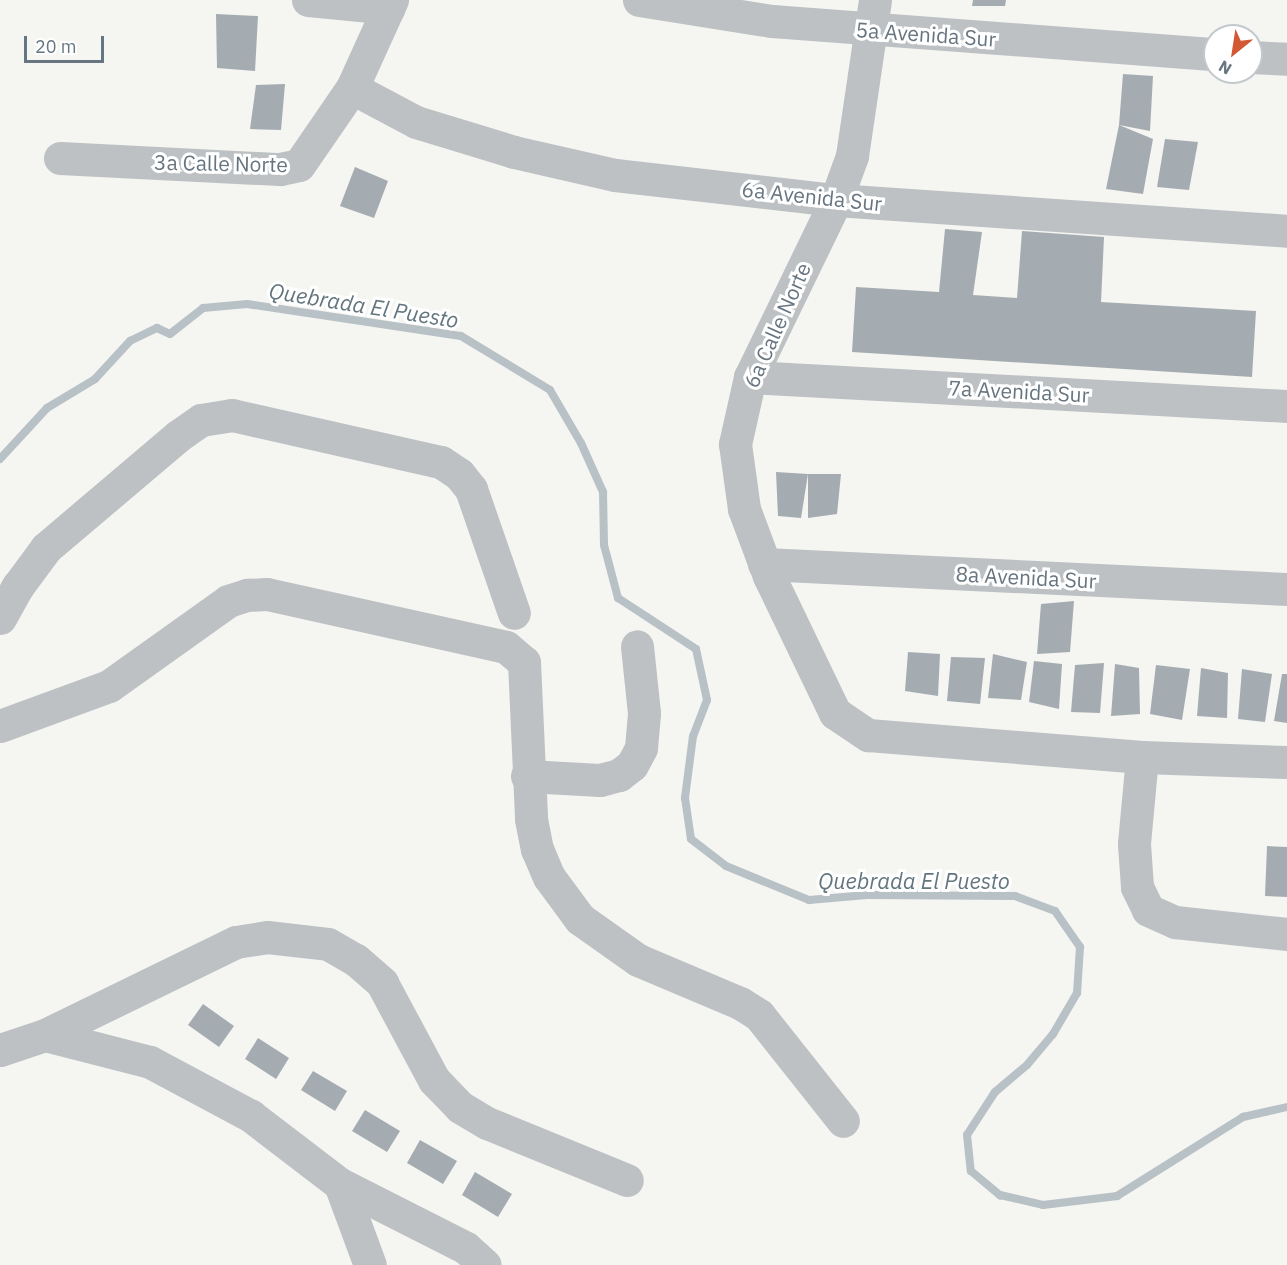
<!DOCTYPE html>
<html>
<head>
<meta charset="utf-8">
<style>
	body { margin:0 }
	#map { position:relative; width:1287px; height:1265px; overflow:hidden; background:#f5f5f2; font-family:"IBM Plex Sans",sans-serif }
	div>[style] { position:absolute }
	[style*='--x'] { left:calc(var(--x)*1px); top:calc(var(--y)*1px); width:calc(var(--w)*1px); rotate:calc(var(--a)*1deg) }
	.stream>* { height:8px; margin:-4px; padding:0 4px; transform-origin:4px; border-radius:4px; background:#b8c1c6 }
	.building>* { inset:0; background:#a5acb1 }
	.minor>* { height:33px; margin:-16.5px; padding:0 16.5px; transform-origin:16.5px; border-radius:16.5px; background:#bdc1c4 }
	span { translate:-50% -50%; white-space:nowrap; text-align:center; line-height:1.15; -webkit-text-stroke:6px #fff; paint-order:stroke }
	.street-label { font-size:21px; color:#677580 }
	.water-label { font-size:22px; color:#63767d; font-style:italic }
	.north { position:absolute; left:1203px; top:24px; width:60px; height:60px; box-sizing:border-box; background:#fff; border:2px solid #c2c8cc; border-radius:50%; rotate:210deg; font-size:16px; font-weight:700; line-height:24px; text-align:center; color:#677580 }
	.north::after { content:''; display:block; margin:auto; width:21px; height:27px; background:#d35934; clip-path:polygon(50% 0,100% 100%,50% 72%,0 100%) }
	.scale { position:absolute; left:24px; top:36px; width:80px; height:27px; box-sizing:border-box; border:3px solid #677580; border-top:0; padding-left:8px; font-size:18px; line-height:21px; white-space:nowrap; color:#677580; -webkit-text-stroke:4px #fff; paint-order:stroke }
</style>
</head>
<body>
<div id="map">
	<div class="stream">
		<div style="--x:0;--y:459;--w:69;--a:-47.3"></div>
		<div style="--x:47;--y:408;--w:56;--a:-31.1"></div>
		<div style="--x:95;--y:379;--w:52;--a:-47.4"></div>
		<div style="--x:130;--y:341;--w:30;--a:-26"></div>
		<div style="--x:157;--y:328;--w:14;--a:25"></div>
		<div style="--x:170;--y:334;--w:42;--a:-38.2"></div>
		<div style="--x:203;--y:308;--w:44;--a:-5.2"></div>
		<div style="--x:247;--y:304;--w:216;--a:8.5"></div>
		<div style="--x:461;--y:336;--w:104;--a:31.2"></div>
		<div style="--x:550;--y:390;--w:61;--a:59.7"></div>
		<div style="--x:581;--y:443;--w:54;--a:65.8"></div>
		<div style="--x:603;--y:492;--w:53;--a:88.9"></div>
		<div style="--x:604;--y:545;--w:55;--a:75.2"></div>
		<div style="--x:618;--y:598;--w:93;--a:33.2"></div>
		<div style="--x:696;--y:649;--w:52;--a:77.8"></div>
		<div style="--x:707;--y:700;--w:39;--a:111"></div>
		<div style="--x:693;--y:736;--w:63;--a:97.4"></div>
		<div style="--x:685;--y:798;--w:41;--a:81.7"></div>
		<div style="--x:691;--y:839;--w:44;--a:37.6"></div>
		<div style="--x:726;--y:866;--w:90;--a:22.3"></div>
		<div style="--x:809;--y:900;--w:58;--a:-4.9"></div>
		<div style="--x:867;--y:895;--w:148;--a:0.4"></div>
		<div style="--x:1015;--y:896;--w:43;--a:20.6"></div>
		<div style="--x:1055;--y:911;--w:44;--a:55.2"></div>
		<div style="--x:1080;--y:947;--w:46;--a:93.7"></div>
		<div style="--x:1077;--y:993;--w:48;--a:120.3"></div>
		<div style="--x:1053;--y:1034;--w:40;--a:130"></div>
		<div style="--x:1027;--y:1065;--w:42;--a:139.8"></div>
		<div style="--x:995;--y:1092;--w:51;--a:123.1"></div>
		<div style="--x:967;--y:1135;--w:36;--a:84"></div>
		<div style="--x:971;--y:1171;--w:38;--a:40"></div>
		<div style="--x:1000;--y:1195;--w:44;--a:13.1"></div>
		<div style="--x:1043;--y:1205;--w:75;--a:-6.9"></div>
		<div style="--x:1117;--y:1196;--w:149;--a:-32.1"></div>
		<div style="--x:1243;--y:1117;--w:45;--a:-12.8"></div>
	</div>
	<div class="building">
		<div style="clip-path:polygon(973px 0,1006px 0,1005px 6px,972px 6px)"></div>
		<div style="clip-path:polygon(216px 14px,258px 16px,255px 71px,217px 68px)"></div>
		<div style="clip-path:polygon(1123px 74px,1153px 76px,1150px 131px,1119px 125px,1153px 139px,1143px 194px,1106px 189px,1119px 125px)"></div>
		<div style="clip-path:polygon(285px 84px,281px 130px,250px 129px,256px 85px)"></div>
		<div style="clip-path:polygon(1165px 139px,1198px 142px,1189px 190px,1157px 187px)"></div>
		<div style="clip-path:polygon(355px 167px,388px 181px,374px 218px,340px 206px)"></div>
		<div style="clip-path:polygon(945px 229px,982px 232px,973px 295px,1017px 298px,1022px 231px,1104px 237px,1101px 302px,1256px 311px,1252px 377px,852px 352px,856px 287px,939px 292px)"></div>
		<div style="clip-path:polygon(776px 472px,808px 474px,801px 518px,778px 516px)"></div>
		<div style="clip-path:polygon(808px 474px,841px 474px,837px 514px,808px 518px)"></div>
		<div style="clip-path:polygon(1074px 601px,1070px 652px,1037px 654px,1041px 604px)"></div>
		<div style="clip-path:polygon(908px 652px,940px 654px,938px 696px,905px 691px)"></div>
		<div style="clip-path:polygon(993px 654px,1027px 662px,1021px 700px,988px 698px)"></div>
		<div style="clip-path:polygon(951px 657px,985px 658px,980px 704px,947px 701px)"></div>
		<div style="clip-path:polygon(1034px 661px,1062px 664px,1059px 709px,1029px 702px)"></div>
		<div style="clip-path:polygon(1104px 663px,1100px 713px,1071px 712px,1075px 665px)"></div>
		<div style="clip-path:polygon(1115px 664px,1139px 668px,1140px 714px,1111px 716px)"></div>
		<div style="clip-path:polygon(1156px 665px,1190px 669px,1182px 720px,1150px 714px)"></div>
		<div style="clip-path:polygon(1201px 668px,1228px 673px,1227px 718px,1197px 716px)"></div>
		<div style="clip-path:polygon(1242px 669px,1272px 674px,1265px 722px,1238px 719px)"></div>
		<div style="clip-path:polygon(1282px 674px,1287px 674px,1287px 723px,1274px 721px)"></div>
		<div style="clip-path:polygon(1267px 846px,1287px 847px,1287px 897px,1265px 896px)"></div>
		<div style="clip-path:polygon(203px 1004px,234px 1026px,219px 1047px,188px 1025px)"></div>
		<div style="clip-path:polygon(258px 1038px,289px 1058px,276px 1079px,245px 1059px)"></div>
		<div style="clip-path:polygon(313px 1071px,347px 1091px,335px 1111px,301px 1090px)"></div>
		<div style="clip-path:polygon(365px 1110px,400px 1131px,387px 1152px,352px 1131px)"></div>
		<div style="clip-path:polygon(420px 1140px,457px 1161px,443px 1184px,407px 1163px)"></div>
		<div style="clip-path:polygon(475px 1172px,512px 1194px,498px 1217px,462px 1195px)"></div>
	</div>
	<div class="minor">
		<div style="--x:308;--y:0;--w:81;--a:5.6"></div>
		<div style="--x:639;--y:0;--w:135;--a:9"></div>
		<div style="--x:772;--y:21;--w:444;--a:4.3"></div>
		<div style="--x:875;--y:0;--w:158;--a:98.4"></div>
		<div style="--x:852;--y:156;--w:47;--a:110"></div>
		<div style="--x:836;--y:200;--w:197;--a:115.9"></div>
		<div style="--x:750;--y:377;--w:69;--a:102.6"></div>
		<div style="--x:735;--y:444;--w:66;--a:82.1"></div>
		<div style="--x:744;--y:509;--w:72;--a:69.5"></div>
		<div style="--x:769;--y:576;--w:152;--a:64.3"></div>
		<div style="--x:835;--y:713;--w:40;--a:34"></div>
		<div style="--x:868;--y:735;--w:275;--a:4.6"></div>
		<div style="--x:1142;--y:757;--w:145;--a:2"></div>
		<div style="--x:1251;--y:57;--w:36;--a:3"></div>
		<div style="--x:352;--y:88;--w:72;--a:28"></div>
		<div style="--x:416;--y:122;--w:102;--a:17"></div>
		<div style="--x:514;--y:152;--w:104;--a:12.8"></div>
		<div style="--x:615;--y:175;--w:222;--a:6.5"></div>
		<div style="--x:836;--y:200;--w:452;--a:3.9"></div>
		<div style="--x:60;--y:158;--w:220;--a:2.9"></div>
		<div style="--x:280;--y:169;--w:19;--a:-12"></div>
		<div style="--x:299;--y:165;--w:93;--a:-55.5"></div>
		<div style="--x:352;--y:88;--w:97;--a:-65.6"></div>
		<div style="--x:750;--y:377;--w:538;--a:3.09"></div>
		<div style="--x:764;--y:564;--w:524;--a:2.74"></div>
		<div style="--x:0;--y:618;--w:37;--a:-61"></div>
		<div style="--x:18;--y:586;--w:47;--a:-53.6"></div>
		<div style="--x:46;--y:548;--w:173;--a:-40.3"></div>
		<div style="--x:178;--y:436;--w:28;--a:-35"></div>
		<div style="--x:201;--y:420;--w:31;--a:-9"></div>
		<div style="--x:232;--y:415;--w:214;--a:12.7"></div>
		<div style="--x:441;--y:462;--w:22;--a:34"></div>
		<div style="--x:459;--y:474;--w:19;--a:51"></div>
		<div style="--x:471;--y:489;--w:131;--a:70.9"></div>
		<div style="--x:0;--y:726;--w:116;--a:-20.2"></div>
		<div style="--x:109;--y:686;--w:146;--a:-35.5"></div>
		<div style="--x:228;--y:601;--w:20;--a:-18"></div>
		<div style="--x:247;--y:595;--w:20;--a:-3"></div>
		<div style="--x:267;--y:594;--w:245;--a:12.5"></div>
		<div style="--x:506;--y:647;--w:23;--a:40"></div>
		<div style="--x:524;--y:662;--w:157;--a:87.4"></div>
		<div style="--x:531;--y:819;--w:31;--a:79"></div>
		<div style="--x:537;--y:849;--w:30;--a:67"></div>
		<div style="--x:549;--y:877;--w:52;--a:53.6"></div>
		<div style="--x:580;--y:919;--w:71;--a:35.3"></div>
		<div style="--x:638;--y:960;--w:111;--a:22.9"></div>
		<div style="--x:740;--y:1003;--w:22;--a:32"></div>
		<div style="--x:759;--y:1015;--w:135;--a:51.6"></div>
		<div style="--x:1142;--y:757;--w:87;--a:95.3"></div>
		<div style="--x:1134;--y:844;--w:43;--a:86"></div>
		<div style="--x:1137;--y:887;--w:25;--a:64"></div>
		<div style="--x:1148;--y:910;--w:30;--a:24"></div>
		<div style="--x:1175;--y:922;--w:113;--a:6.1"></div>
		<div style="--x:527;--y:776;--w:73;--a:3.1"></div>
		<div style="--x:600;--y:780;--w:20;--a:-15"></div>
		<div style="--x:619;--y:775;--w:16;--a:-38"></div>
		<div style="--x:632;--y:765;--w:19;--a:-62"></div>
		<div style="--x:641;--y:748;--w:35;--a:-85"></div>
		<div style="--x:644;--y:713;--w:67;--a:-96"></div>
		<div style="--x:45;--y:1035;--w:212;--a:-26"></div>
		<div style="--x:236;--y:942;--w:31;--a:-9"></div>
		<div style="--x:267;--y:937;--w:61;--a:6.5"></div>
		<div style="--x:328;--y:944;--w:32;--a:30"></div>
		<div style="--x:356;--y:960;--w:35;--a:41"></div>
		<div style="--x:382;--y:983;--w:110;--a:61.8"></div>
		<div style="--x:434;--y:1080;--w:37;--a:46"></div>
		<div style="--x:460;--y:1107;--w:31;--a:31"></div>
		<div style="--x:487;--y:1123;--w:151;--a:22.2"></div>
		<div style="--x:0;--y:1050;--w:47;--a:-18.4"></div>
		<div style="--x:45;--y:1035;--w:108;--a:14.4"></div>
		<div style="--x:150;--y:1062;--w:115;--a:28.1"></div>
		<div style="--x:251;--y:1116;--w:112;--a:37.4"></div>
		<div style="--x:340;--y:1184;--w:141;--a:26.9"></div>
		<div style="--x:466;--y:1248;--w:25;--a:42"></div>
		<div style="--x:340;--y:1184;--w:86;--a:69.7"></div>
	</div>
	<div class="street-label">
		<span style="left:926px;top:34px;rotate:4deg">5a Avenida Sur</span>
		<span style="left:221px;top:163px;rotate:1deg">3a Calle Norte</span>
		<span style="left:812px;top:196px;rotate:6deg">6a Avenida Sur</span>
		<span style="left:777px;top:325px;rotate:-66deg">6a Calle Norte</span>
		<span style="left:1019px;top:391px;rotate:3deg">7a Avenida Sur</span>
		<span style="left:1026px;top:577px;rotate:3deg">8a Avenida Sur</span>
	</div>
	<div class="water-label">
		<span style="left:364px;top:305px;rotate:9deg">Quebrada El Puesto</span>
		<span style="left:914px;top:881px">Quebrada El Puesto</span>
	</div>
	<div class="north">N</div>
	<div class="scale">20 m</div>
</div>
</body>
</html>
